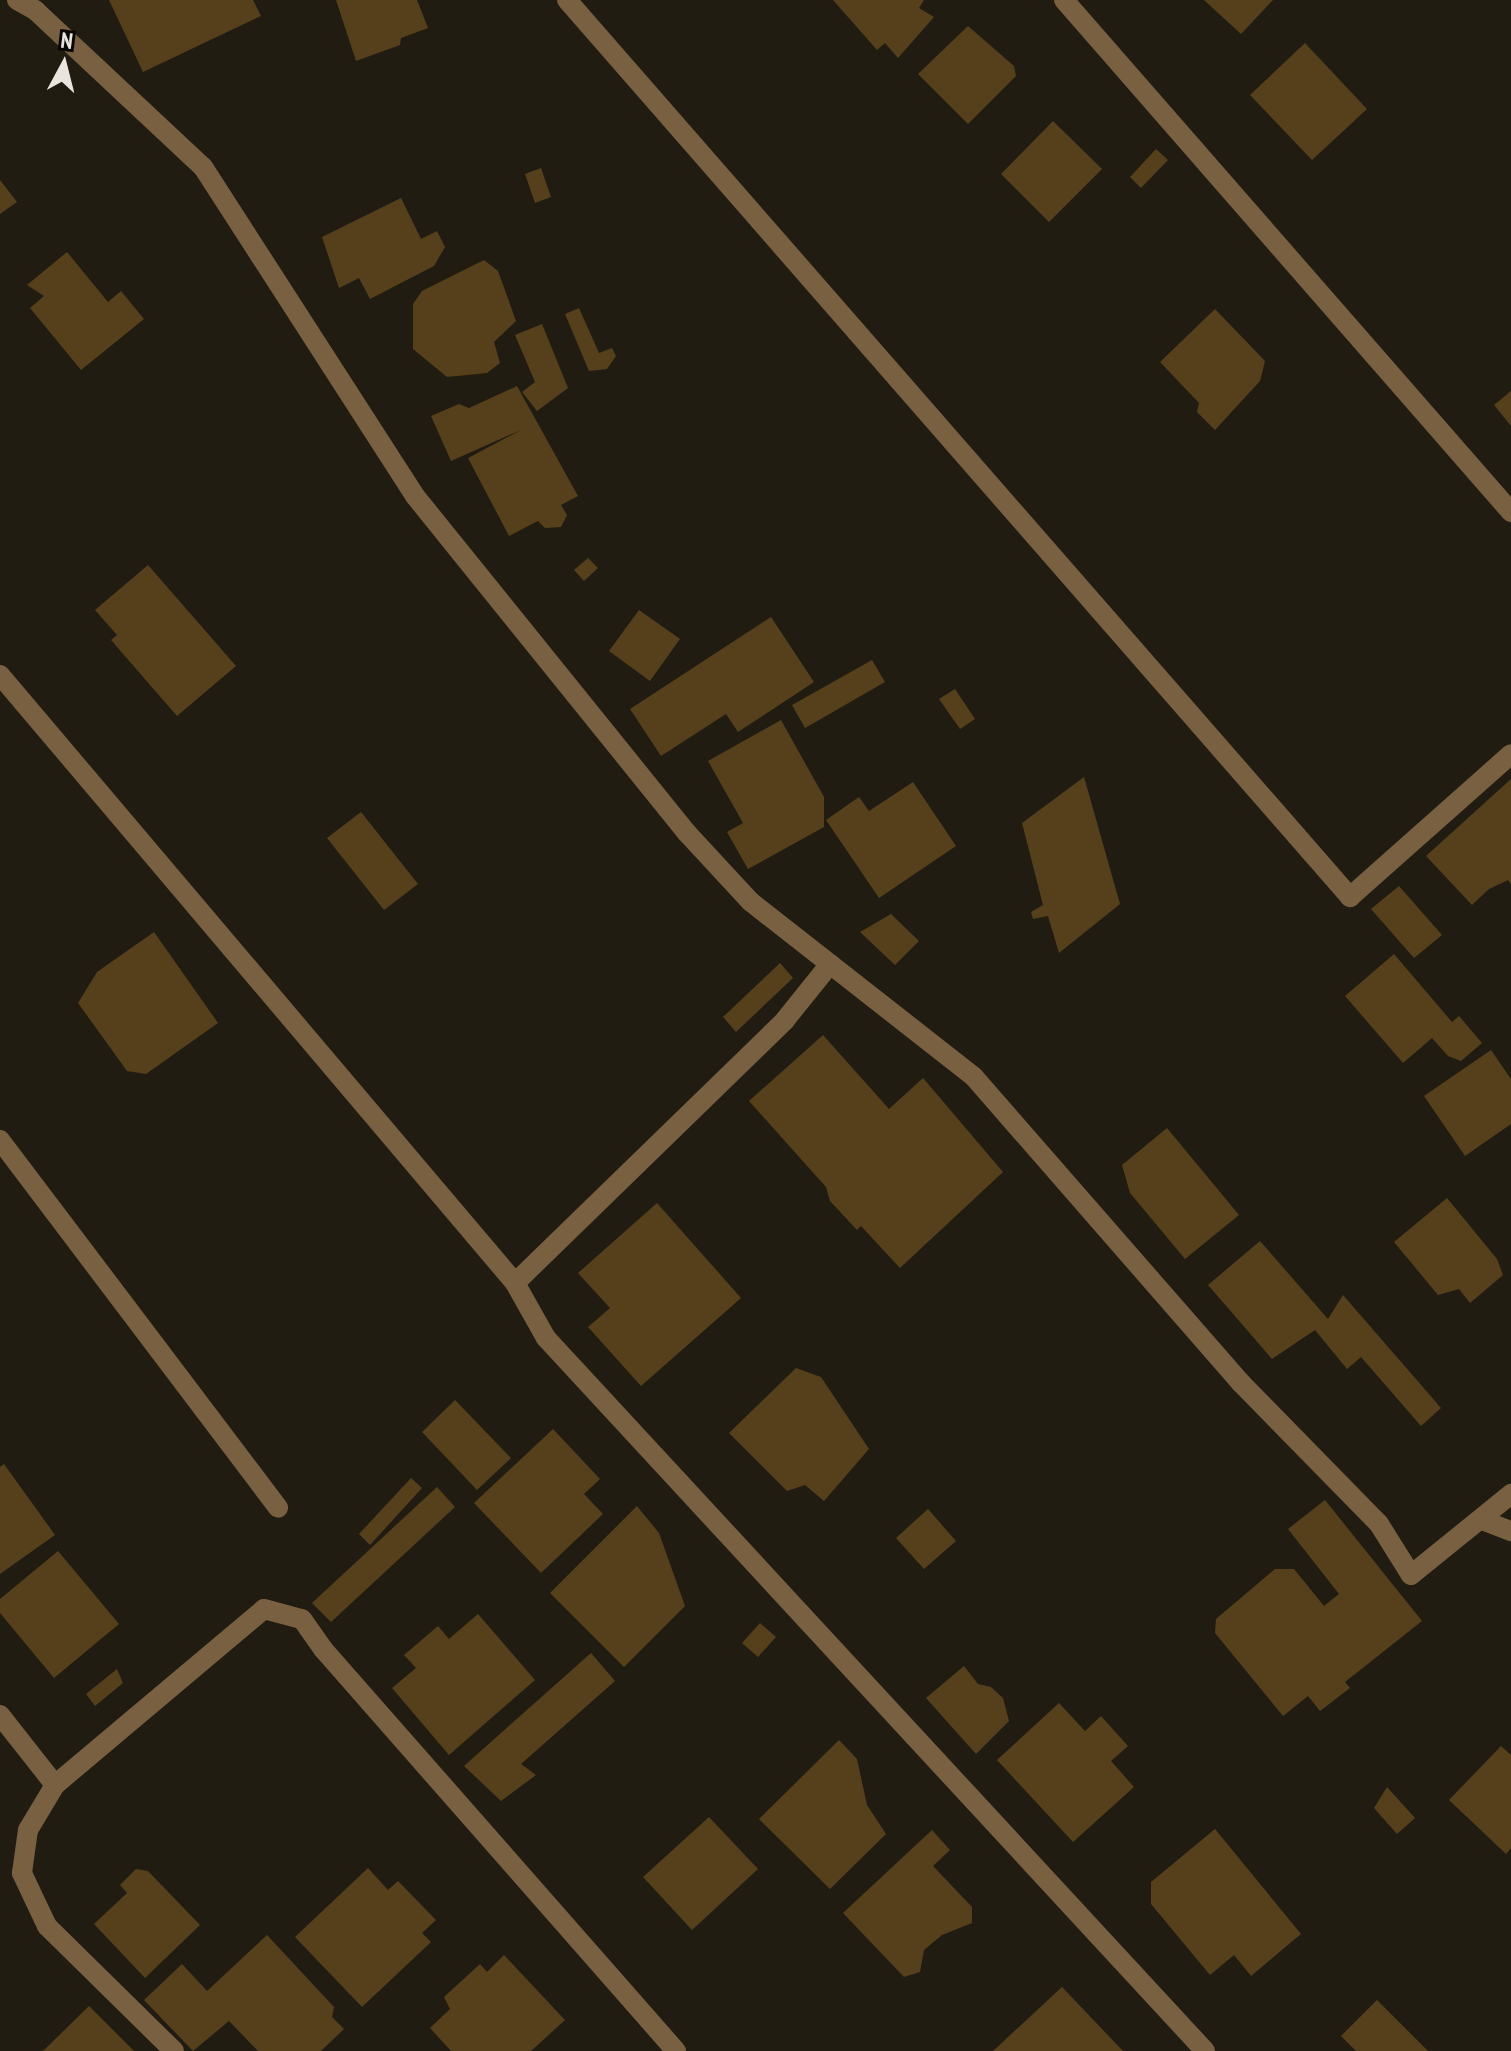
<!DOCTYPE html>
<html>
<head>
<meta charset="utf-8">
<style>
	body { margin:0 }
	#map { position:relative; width:1511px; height:2051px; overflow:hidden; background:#211c12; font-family:"PT Sans Narrow",sans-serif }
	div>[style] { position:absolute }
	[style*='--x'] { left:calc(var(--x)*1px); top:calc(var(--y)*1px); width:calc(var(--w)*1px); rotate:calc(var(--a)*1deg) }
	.building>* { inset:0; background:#55401b }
	.street>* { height:20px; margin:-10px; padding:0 10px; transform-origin:10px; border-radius:10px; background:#786041 }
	span { translate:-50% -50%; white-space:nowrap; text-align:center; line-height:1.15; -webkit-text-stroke:6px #090704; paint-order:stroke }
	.north { position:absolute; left:24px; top:24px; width:80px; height:80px; -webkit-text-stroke:6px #090704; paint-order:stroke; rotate:7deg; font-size:22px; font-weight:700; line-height:32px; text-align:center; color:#e9e5de }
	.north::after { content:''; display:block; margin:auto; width:28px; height:36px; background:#e9e5de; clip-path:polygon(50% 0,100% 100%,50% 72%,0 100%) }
</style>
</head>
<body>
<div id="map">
	<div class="building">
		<div style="clip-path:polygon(109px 0,253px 0,261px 16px,143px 72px)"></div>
		<div style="clip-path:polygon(336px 0,417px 0,428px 28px,401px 38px,400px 45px,356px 61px)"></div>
		<div style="clip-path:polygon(833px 0,924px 0,919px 8px,934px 17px,898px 58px,885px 43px,877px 50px)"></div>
		<div style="clip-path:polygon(1204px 0,1273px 0,1241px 34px)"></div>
		<div style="clip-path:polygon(968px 26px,1014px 66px,1016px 76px,968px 124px,918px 74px)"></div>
		<div style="clip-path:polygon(1305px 43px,1367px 109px,1312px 160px,1250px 95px)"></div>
		<div style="clip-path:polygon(1053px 121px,1102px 169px,1049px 222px,1001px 174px)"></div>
		<div style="clip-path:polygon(1156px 149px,1168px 160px,1141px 188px,1130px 177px)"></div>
		<div style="clip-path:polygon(541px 168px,551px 197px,535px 203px,525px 174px)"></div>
		<div style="clip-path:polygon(0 180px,17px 202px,0 214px)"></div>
		<div style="clip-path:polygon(401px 198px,421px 239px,437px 231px,445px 247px,434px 266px,370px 299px,359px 278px,339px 288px,322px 237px)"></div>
		<div style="clip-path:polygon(67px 252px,108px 302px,121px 291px,144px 319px,81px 370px,30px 308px,44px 296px,27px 285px)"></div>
		<div style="clip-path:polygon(484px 260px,498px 271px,516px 321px,494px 342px,500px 363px,487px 373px,447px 377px,413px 349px,413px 304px,422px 291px)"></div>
		<div style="clip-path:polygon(579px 308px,599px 353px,612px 348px,616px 356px,607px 369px,589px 371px,565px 314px)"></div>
		<div style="clip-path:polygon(1215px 309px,1265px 361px,1260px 381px,1215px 430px,1197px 412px,1199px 403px,1160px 362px)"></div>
		<div style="clip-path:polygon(542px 324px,568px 388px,537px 411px,522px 392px,535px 382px,515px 335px)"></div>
		<div style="clip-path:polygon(517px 386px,578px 496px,561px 505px,567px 515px,561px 527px,545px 528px,538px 521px,509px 536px,468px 458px,523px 429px,451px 461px,431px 416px,459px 404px,469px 408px)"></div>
		<div style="clip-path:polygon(1511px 391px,1511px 426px,1494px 405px)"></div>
		<div style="clip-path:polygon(588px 558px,598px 568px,584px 581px,574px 570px)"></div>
		<div style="clip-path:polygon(148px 565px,236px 666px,177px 716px,111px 640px,117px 635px,95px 610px)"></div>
		<div style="clip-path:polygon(639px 610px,680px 639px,650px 681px,609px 651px)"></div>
		<div style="clip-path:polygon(771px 617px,814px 682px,738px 732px,726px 714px,661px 756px,630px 709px)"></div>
		<div style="clip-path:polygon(872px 660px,885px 682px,805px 728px,792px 705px)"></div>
		<div style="clip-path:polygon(955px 689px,975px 719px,960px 729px,939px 699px)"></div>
		<div style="clip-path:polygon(781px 720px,824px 797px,824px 827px,748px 869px,727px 832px,743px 823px,708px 761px)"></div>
		<div style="clip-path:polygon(1084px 777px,1120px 904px,1059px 953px,1048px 916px,1033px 919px,1031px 912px,1043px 905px,1022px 823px)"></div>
		<div style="clip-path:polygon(1511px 779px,1511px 884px,1508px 880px,1489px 889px,1472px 905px,1426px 856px)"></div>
		<div style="clip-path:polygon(913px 782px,956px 846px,879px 898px,826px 820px,859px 797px,869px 811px)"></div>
		<div style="clip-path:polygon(361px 812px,418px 884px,384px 910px,327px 838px)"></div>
		<div style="clip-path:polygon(1399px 886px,1442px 935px,1414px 958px,1371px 909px)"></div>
		<div style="clip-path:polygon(891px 914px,919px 941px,895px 965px,860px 932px)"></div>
		<div style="clip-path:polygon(154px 932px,218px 1023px,146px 1074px,127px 1071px,78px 1003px,97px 972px)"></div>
		<div style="clip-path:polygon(1394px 954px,1452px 1022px,1459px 1016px,1482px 1043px,1461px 1061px,1448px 1056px,1432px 1038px,1403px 1063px,1345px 996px)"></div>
		<div style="clip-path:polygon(780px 963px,793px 978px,736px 1032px,723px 1017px)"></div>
		<div style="clip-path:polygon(823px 1035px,889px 1109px,923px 1078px,1003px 1172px,900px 1268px,861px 1226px,857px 1230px,830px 1201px,826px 1187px,749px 1101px)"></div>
		<div style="clip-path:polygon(1491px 1050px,1511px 1079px,1511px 1124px,1465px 1156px,1424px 1096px)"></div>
		<div style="clip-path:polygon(1167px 1128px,1239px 1215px,1185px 1259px,1130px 1193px,1122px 1165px)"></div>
		<div style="clip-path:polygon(1447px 1198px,1497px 1259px,1503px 1275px,1470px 1303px,1459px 1289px,1438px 1295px,1394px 1242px)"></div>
		<div style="clip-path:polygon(657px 1203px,741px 1298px,641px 1386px,588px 1327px,610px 1308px,578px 1273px)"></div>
		<div style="clip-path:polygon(1260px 1241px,1328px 1319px,1343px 1295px,1441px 1408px,1421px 1426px,1361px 1357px,1347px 1369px,1315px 1330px,1272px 1359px,1208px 1285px)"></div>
		<div style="clip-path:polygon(796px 1368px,821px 1377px,869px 1449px,824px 1501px,805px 1485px,787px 1491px,729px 1433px)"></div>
		<div style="clip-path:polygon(455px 1400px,511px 1458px,477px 1490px,422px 1432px)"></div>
		<div style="clip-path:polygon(553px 1429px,600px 1479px,584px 1494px,603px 1514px,541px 1573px,474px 1503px)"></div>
		<div style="clip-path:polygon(4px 1464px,55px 1535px,0 1574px,0 1467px)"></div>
		<div style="clip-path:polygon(411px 1478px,422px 1488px,370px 1545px,359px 1534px)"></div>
		<div style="clip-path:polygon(437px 1487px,455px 1507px,331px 1622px,312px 1603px)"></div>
		<div style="clip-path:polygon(1325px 1500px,1422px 1621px,1345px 1682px,1350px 1688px,1320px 1711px,1308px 1696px,1283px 1716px,1215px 1633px,1216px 1619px,1275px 1569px,1294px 1569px,1324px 1606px,1339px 1594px,1288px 1529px)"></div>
		<div style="clip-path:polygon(637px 1506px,659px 1533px,685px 1606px,624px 1667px,550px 1593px)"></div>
		<div style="clip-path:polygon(928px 1509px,956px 1541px,924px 1569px,896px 1538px)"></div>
		<div style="clip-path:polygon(58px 1551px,119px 1624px,54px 1678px,0 1613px,0 1599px)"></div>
		<div style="clip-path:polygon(478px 1614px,535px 1680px,449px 1755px,392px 1688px,416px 1668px,404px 1655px,438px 1626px,449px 1639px)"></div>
		<div style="clip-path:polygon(760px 1623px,776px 1637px,758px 1657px,742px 1643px)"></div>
		<div style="clip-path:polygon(591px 1653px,615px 1681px,521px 1764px,536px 1775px,501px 1801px,464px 1766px)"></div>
		<div style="clip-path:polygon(964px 1666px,978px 1684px,991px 1687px,1003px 1698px,1009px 1721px,976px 1754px,926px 1698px)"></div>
		<div style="clip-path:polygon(117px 1669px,123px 1683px,95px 1706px,86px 1694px)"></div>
		<div style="clip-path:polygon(1059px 1703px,1085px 1731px,1101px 1716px,1128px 1746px,1111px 1761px,1134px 1787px,1073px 1842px,997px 1760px)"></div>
		<div style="clip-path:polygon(839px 1740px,857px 1759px,867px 1805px,886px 1834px,830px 1889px,759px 1819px)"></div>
		<div style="clip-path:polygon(1501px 1746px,1511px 1755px,1511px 1848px,1506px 1854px,1449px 1800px)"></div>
		<div style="clip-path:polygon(1387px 1787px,1415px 1818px,1397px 1834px,1374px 1808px)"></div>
		<div style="clip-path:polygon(709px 1817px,758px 1869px,692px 1930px,643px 1877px)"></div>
		<div style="clip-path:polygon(1215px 1829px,1301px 1934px,1251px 1976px,1234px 1955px,1210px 1975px,1151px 1904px,1151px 1882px)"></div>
		<div style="clip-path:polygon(932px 1830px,950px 1850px,933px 1866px,972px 1907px,972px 1923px,942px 1935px,924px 1950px,920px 1972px,904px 1977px,843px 1913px)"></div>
		<div style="clip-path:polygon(368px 1868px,388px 1890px,398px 1881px,436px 1920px,422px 1933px,431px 1942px,362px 2007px,295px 1937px)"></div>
		<div style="clip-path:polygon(136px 1869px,148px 1871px,200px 1925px,145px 1978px,94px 1924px,127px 1893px,120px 1885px)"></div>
		<div style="clip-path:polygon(267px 1935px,334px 2007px,332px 2017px,344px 2029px,321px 2051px,258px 2051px,229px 2021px,193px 2051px,144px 2000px,182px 1964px,207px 1991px)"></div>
		<div style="clip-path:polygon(504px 1955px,565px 2020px,531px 2051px,451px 2051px,430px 2028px,450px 2009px,444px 1997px,480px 1964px,487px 1972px)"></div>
		<div style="clip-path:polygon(1062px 1987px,1123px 2051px,993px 2051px)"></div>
		<div style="clip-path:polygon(1377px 2000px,1428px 2051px,1356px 2051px,1341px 2036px)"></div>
		<div style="clip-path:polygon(89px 2006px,134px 2051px,43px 2051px)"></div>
	</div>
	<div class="street">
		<div style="--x:17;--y:0;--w:21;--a:29"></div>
		<div style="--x:35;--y:10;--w:230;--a:43.1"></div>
		<div style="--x:203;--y:167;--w:391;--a:57.2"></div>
		<div style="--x:415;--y:496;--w:433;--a:51.1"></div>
		<div style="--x:687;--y:833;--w:94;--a:47.2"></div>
		<div style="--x:751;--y:902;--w:283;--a:38.1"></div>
		<div style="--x:974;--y:1077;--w:406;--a:48.9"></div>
		<div style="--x:1241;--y:1383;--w:197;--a:45.6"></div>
		<div style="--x:1379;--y:1524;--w:60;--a:57.9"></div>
		<div style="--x:1411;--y:1575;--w:129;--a:-39"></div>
		<div style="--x:567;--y:0;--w:1191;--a:48.88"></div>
		<div style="--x:1350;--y:897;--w:215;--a:-41.6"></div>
		<div style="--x:1064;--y:0;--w:680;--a:48.88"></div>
		<div style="--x:0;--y:675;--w:797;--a:49.73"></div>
		<div style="--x:515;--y:1283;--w:63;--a:60.6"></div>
		<div style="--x:546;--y:1338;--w:971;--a:47.25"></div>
		<div style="--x:0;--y:1140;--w:461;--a:52.9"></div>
		<div style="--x:515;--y:1283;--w:377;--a:-44.2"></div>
		<div style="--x:785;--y:1020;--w:72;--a:-51.2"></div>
		<div style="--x:1482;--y:1520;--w:31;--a:21"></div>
		<div style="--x:0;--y:1715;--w:89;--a:51.8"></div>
		<div style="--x:174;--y:2051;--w:178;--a:-135.5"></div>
		<div style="--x:47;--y:1926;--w:59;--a:-115.3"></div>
		<div style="--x:22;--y:1873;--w:43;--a:-82.1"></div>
		<div style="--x:28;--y:1830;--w:52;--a:-59"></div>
		<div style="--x:55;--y:1785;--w:273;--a:-40.1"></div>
		<div style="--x:264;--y:1609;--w:39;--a:15"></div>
		<div style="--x:302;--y:1619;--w:37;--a:55"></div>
		<div style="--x:323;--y:1649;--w:535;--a:48.71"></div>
	</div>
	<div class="north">N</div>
</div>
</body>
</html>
